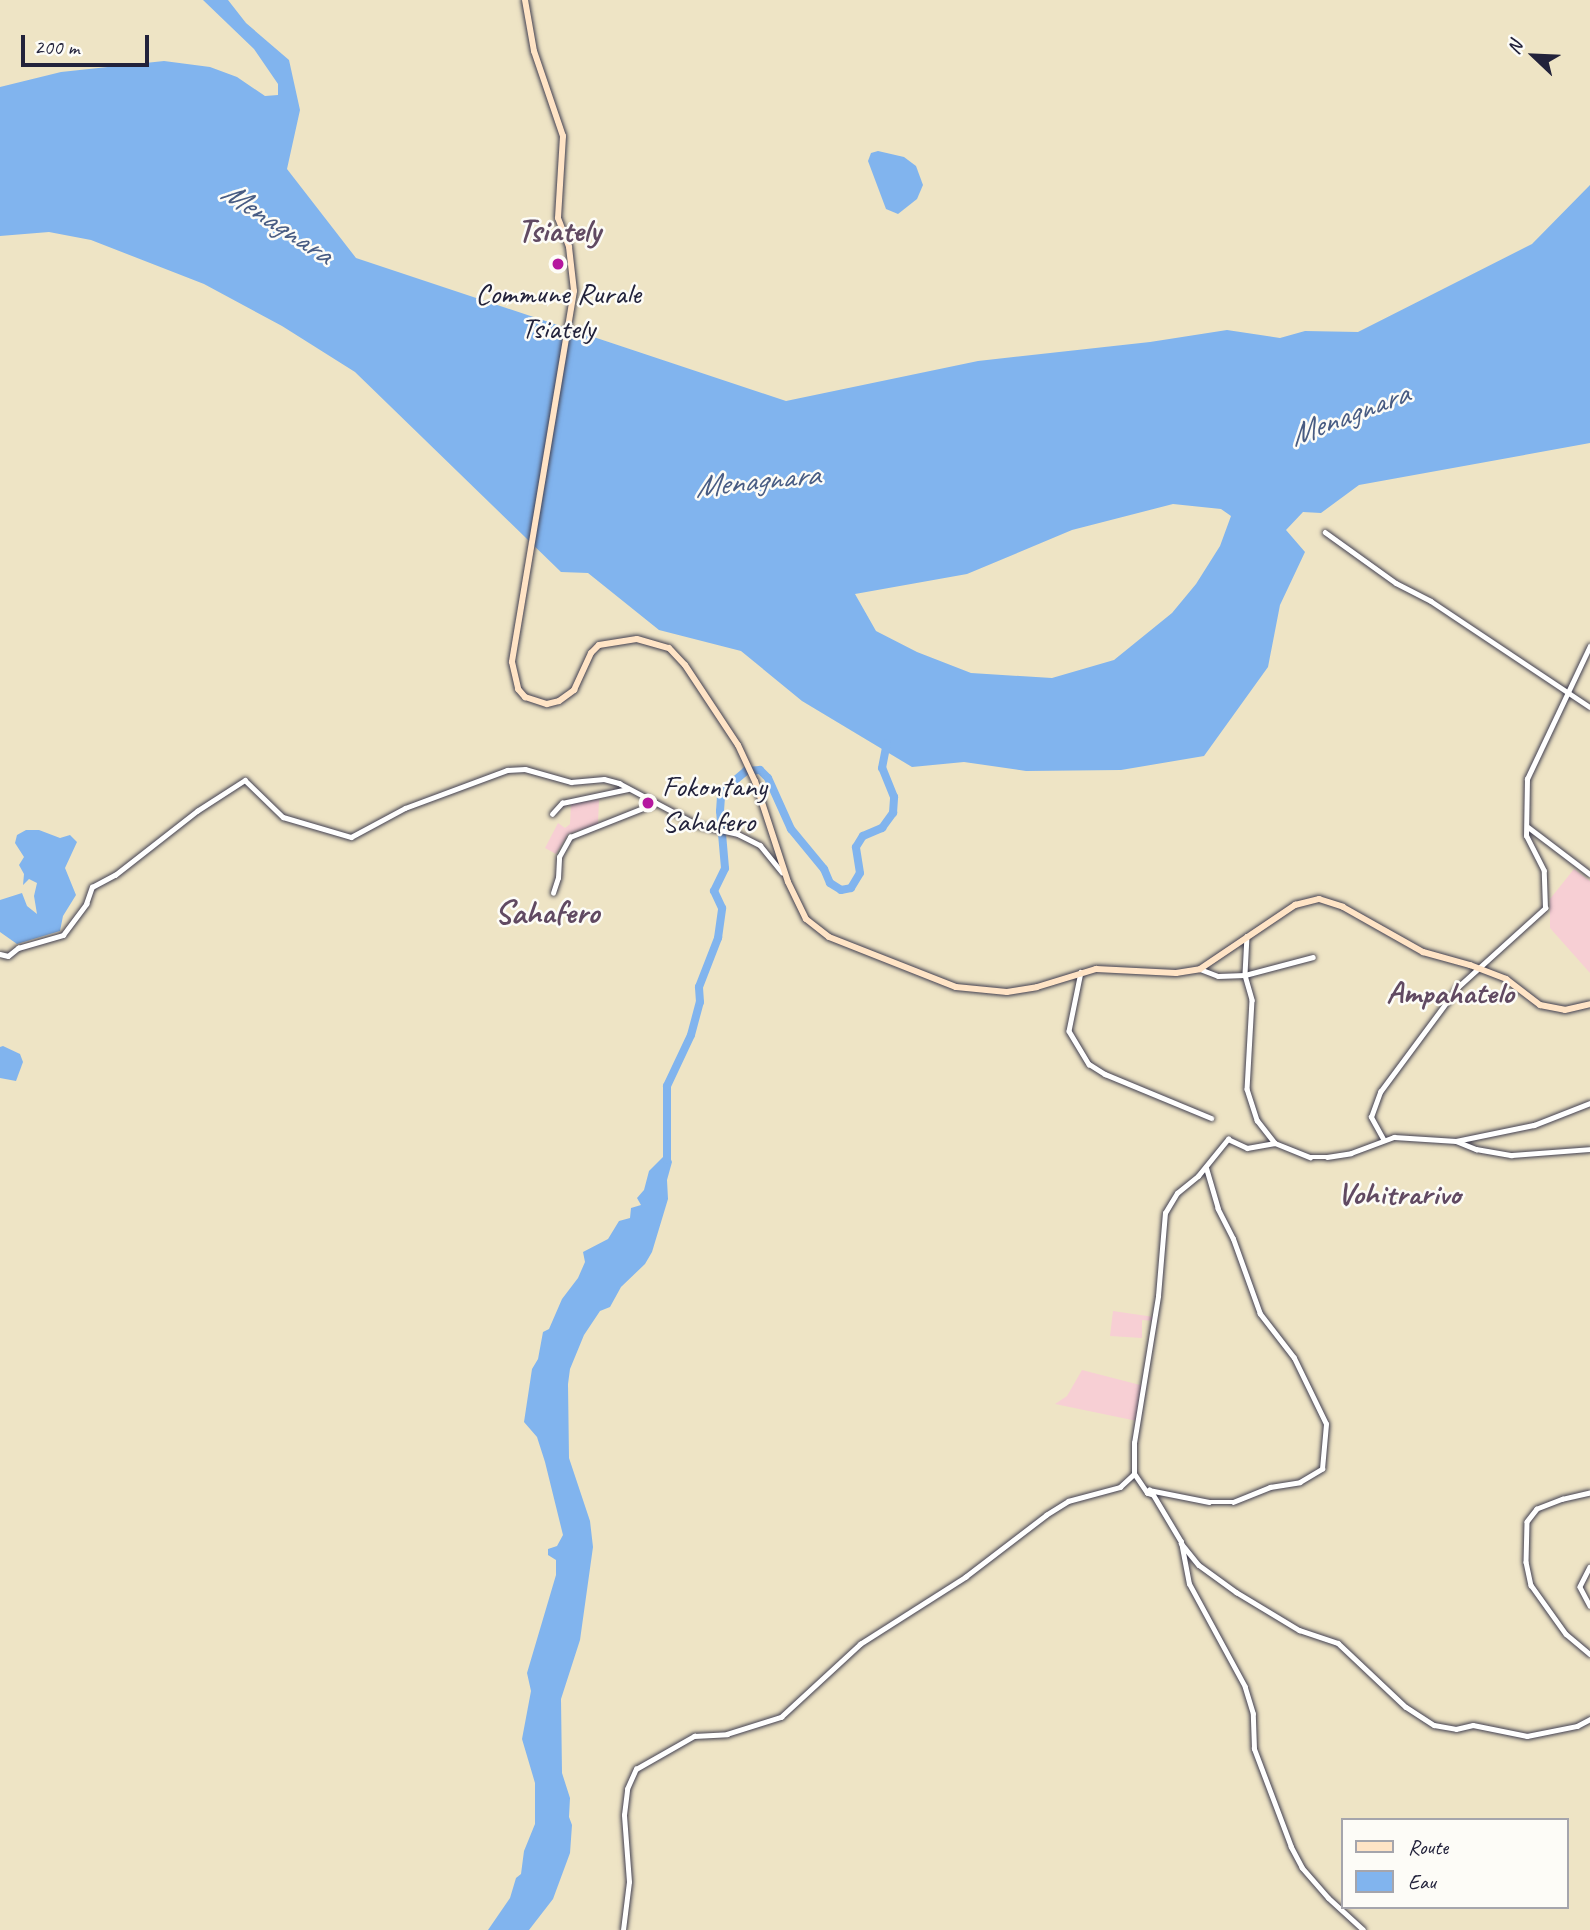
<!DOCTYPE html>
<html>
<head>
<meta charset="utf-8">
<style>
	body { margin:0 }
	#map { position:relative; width:1590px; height:1930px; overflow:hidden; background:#eee4c5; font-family:Caveat,sans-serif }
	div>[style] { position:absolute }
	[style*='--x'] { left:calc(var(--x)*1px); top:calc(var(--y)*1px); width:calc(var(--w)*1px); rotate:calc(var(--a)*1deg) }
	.built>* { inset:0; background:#f7cfd4 }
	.water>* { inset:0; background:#81b4ee }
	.river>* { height:8px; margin:-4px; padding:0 4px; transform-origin:4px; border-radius:4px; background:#81b4ee }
	.roads { filter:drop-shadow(0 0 2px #413f50) drop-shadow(0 0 2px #413f50) }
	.minor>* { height:4.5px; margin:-2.25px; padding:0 2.25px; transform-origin:2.25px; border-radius:2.25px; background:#fff }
	.secondary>* { height:6px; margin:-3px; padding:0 3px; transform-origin:3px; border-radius:3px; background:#ffe4c6 }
	.dots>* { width:19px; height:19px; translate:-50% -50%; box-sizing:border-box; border:4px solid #fdfcf7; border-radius:50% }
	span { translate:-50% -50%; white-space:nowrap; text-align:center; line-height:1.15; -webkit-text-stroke:5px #fdfcf7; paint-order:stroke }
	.poi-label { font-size:30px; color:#22223b }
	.left { translate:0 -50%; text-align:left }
	.water-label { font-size:32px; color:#485c83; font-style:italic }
	.neighbourhood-label { font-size:32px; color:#614a62; font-weight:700 }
	.quarter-label { font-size:33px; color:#614a62; font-weight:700 }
	.legend { position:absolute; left:1341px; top:1818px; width:228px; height:91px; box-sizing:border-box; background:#fdfcf7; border:2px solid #a5a5ac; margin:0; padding:9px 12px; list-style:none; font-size:21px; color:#22223b }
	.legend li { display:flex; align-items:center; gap:14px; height:35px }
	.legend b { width:35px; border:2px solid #a5a5ac }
	.north { position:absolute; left:1499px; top:21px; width:70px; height:70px; -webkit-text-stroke:5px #fdfcf7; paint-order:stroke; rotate:293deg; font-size:19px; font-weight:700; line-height:28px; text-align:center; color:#22223b }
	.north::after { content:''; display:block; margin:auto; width:24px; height:32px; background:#22223b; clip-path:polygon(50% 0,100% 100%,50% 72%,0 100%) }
	.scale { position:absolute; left:21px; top:35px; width:128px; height:32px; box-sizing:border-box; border:4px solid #22223b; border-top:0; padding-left:9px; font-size:21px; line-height:24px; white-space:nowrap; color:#22223b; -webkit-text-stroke:5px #fdfcf7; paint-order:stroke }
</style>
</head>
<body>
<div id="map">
	<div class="built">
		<div style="clip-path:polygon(599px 799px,598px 824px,568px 834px,556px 854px,545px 848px,558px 823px,565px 828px,570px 824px,571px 804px)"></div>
		<div style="clip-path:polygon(1574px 869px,1590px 881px,1590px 973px,1550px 928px,1550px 899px)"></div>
		<div style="clip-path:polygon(1113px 1311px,1154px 1317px,1154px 1321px,1142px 1320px,1142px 1338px,1110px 1336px)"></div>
		<div style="clip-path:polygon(1082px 1370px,1144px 1386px,1137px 1421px,1055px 1404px,1067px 1396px)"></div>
	</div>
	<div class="water">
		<div style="clip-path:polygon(evenodd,203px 0,228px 0,246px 23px,289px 60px,300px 110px,287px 169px,356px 258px,786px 401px,978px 361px,1150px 342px,1227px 330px,1280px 338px,1305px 331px,1358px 332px,1532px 244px,1590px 185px,1590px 443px,1359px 485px,1321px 513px,1303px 512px,1286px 530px,1305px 552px,1280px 605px,1268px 667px,1204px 756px,1121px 770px,1026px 771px,964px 762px,912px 767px,802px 701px,741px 651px,659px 630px,588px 573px,561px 572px,355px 372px,282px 326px,204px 284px,91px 240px,49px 232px,0 236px,0 87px,61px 72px,164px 61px,210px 67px,237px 77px,265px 96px,278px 95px,278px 84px,254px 49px,203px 0,1173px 504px,1221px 509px,1231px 516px,1220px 546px,1196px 584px,1172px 613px,1114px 660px,1052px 678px,971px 673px,917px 652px,876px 631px,855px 594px,967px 574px,1072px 530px,1173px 504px)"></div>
		<div style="clip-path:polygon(878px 151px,904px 157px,916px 166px,923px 185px,917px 199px,898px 214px,886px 209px,868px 161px,871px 153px)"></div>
		<div style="clip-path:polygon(26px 830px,39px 830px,60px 838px,70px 835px,77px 842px,65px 868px,76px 895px,63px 916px,60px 931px,17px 944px,0 932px,0 900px,22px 893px,27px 906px,37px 914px,34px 896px,37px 883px,29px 879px,23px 885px,24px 874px,19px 865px,24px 857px,15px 843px,17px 835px)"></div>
		<div style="clip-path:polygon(3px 1046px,20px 1054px,23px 1062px,16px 1081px,0 1078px,0 1047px)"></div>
		<div style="clip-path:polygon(668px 1152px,672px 1162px,667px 1180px,668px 1199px,652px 1252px,645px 1264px,621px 1287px,610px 1307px,600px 1311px,584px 1335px,570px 1369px,568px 1384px,569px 1458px,590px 1521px,593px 1547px,580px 1640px,561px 1699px,562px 1773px,570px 1798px,569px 1817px,572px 1825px,570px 1853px,553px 1899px,529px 1930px,488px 1930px,510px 1898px,516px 1878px,521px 1874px,524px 1851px,535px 1824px,535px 1783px,522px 1739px,531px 1691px,527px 1673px,556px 1575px,556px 1560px,548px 1555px,548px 1549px,557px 1546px,563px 1535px,545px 1462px,537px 1437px,524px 1422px,532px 1369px,538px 1359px,543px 1332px,549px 1329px,562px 1299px,578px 1278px,585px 1262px,583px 1252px,608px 1239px,619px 1221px,630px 1218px,631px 1208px,641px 1205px,637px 1198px,644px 1190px,649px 1171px)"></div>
	</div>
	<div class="river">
		<div style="--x:667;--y:1160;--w:74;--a:-90"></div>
		<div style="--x:667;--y:1086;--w:56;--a:-64.8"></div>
		<div style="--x:691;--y:1035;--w:34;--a:-75"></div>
		<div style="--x:700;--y:1002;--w:15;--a:-94"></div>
		<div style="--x:699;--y:987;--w:53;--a:-68.8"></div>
		<div style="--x:718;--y:938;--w:30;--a:-82"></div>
		<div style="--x:722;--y:908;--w:19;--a:-115"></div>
		<div style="--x:714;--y:891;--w:25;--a:-64"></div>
		<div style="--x:725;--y:868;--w:57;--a:-95"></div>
		<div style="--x:720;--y:811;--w:13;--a:-86"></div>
		<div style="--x:721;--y:798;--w:13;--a:-61"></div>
		<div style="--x:727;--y:787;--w:25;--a:-40"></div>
		<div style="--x:746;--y:771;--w:14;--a:-4"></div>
		<div style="--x:760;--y:770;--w:11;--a:45"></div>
		<div style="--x:768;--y:778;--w:56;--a:65.7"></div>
		<div style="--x:791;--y:829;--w:52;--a:50.5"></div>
		<div style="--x:824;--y:869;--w:15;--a:67"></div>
		<div style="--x:830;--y:883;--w:13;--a:32"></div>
		<div style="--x:841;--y:890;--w:10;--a:-11"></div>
		<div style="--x:851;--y:888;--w:17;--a:-59"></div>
		<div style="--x:860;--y:873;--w:26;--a:-99"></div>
		<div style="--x:856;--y:847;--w:13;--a:-58"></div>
		<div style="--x:863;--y:836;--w:21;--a:-23"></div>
		<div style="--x:882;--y:828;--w:19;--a:-54"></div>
		<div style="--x:893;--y:813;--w:16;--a:-86"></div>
		<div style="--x:894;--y:797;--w:31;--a:-112"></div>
		<div style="--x:882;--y:768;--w:25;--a:-79"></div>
	</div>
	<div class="roads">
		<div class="minor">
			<div style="--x:1325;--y:532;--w:87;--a:35.7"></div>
			<div style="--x:1396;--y:583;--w:39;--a:27"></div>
			<div style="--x:1431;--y:601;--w:191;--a:33.7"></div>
			<div style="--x:552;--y:814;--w:15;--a:-48"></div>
			<div style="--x:562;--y:803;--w:67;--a:-12"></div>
			<div style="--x:1528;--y:827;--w:78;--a:37.2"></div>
			<div style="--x:553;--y:893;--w:16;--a:-72"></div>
			<div style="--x:558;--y:878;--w:21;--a:-87"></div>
			<div style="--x:559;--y:857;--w:23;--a:-61"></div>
			<div style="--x:570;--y:837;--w:92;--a:-21.6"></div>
			<div style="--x:1247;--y:936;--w:39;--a:93"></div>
			<div style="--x:1245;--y:975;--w:26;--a:74"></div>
			<div style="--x:1252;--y:1000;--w:89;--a:93.2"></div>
			<div style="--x:1247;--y:1089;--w:33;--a:72"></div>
			<div style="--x:1257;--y:1120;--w:29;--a:52"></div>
			<div style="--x:0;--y:954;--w:8;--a:14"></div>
			<div style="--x:8;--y:956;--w:13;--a:-39"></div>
			<div style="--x:18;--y:948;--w:47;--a:-16.1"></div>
			<div style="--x:63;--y:935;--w:39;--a:-53"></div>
			<div style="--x:86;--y:904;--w:18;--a:-71"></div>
			<div style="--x:92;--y:887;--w:26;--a:-28"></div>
			<div style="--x:115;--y:875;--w:104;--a:-38"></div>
			<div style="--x:197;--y:811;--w:57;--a:-32.9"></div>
			<div style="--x:245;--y:780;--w:53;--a:44.2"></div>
			<div style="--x:283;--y:817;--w:71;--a:16.4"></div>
			<div style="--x:351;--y:837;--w:61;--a:-28.2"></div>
			<div style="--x:405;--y:808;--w:109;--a:-20.4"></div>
			<div style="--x:507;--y:770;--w:18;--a:-3"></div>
			<div style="--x:525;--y:769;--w:48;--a:15.8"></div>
			<div style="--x:571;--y:782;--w:33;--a:-5"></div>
			<div style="--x:604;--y:779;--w:16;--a:15"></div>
			<div style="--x:619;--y:783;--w:89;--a:28"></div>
			<div style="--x:698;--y:825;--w:41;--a:12.7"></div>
			<div style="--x:738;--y:834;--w:25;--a:27"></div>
			<div style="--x:760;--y:845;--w:35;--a:51"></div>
			<div style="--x:1200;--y:969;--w:19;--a:21"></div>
			<div style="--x:1218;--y:976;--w:27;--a:-2"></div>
			<div style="--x:1245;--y:975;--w:70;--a:-14.8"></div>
			<div style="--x:1081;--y:972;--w:60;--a:101.5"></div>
			<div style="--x:1069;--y:1031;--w:39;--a:59"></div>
			<div style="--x:1089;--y:1064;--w:19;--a:32"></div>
			<div style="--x:1105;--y:1074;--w:115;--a:22.5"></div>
			<div style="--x:1383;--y:1139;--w:25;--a:-119"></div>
			<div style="--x:1371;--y:1117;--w:27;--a:-70"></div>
			<div style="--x:1380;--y:1092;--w:131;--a:-53.4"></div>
			<div style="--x:1458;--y:987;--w:118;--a:-42.2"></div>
			<div style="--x:1545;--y:908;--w:37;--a:-92"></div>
			<div style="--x:1544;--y:871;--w:39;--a:-117"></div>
			<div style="--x:1526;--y:836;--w:57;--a:-89"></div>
			<div style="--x:1527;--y:779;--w:147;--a:-64.7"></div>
			<div style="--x:1456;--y:1141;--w:22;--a:22"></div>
			<div style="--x:1476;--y:1149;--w:36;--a:10"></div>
			<div style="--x:1511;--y:1155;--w:79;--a:-4.3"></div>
			<div style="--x:1147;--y:1493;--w:4;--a:-56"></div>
			<div style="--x:1149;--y:1490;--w:61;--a:11.3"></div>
			<div style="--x:1209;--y:1502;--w:24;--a:0"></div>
			<div style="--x:1233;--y:1502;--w:40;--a:-22"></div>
			<div style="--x:1270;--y:1487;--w:30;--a:-9"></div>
			<div style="--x:1300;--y:1482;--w:26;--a:-31"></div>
			<div style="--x:1322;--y:1469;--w:45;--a:-84.9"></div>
			<div style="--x:1326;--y:1424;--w:73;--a:-115.9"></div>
			<div style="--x:1294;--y:1358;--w:56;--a:-127.7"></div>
			<div style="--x:1260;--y:1314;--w:80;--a:-109.8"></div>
			<div style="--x:1233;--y:1239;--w:34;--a:-117"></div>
			<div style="--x:1218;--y:1209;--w:43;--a:-106.3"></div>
			<div style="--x:1590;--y:1493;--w:28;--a:167"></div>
			<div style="--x:1563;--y:1499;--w:28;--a:159"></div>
			<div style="--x:1537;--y:1509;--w:16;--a:128"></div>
			<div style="--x:1527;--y:1522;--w:40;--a:91.4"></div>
			<div style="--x:1526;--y:1562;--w:24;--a:78"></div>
			<div style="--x:1531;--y:1585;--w:60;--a:54.5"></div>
			<div style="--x:1566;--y:1634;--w:31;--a:40"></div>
			<div style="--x:1181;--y:1543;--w:28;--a:51"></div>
			<div style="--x:1199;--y:1565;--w:46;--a:36.1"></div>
			<div style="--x:1236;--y:1592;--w:74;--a:31.1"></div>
			<div style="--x:1299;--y:1630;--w:41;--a:18.4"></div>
			<div style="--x:1338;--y:1643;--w:93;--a:43.3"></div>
			<div style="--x:1406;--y:1707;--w:33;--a:33"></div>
			<div style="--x:1434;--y:1725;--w:22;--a:10"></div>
			<div style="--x:1456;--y:1729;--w:17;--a:-13"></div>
			<div style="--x:1473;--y:1725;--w:55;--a:11.5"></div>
			<div style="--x:1527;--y:1736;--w:51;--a:-11.3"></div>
			<div style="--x:1577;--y:1726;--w:15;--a:-28"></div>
			<div style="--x:1590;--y:1567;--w:22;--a:117"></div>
			<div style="--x:1580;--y:1587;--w:21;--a:62"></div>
			<div style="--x:623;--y:1930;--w:48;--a:-82.9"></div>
			<div style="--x:629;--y:1882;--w:67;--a:-94.3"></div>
			<div style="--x:624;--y:1815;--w:26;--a:-83"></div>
			<div style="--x:627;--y:1789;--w:22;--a:-66"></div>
			<div style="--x:636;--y:1769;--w:67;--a:-29.6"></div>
			<div style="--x:694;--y:1736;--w:33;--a:-3"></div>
			<div style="--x:727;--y:1734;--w:57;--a:-17.5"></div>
			<div style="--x:781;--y:1717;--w:108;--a:-42.7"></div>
			<div style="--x:860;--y:1644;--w:125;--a:-32.5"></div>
			<div style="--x:965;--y:1577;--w:102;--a:-37.4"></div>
			<div style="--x:1046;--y:1515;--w:26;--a:-32"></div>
			<div style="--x:1068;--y:1501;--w:54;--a:-15.1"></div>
			<div style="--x:1120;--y:1487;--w:19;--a:-43"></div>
			<div style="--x:1363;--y:1930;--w:47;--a:-137.6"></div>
			<div style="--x:1328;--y:1898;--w:40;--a:-131"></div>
			<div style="--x:1302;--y:1868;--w:24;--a:-118"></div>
			<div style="--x:1291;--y:1847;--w:105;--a:-110.7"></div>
			<div style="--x:1254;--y:1749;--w:35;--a:-92"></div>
			<div style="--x:1253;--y:1714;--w:28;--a:-107"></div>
			<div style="--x:1245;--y:1687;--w:117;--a:-118.5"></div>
			<div style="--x:1189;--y:1584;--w:43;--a:-100.8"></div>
			<div style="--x:1181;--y:1542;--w:55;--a:-120.8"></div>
			<div style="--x:1153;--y:1495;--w:6;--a:-162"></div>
			<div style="--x:1147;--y:1493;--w:23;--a:-124"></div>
			<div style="--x:1134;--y:1474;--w:31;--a:-90"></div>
			<div style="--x:1134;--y:1443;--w:149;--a:-80.7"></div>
			<div style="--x:1158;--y:1296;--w:83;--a:-85.2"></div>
			<div style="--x:1165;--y:1213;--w:23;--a:-59"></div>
			<div style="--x:1177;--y:1193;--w:27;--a:-39"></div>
			<div style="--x:1198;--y:1176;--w:48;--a:-51"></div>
			<div style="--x:1228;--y:1139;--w:21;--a:25"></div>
			<div style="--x:1247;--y:1148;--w:28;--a:-10"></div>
			<div style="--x:1275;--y:1143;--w:38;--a:22"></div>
			<div style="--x:1310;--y:1157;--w:17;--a:0"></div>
			<div style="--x:1327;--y:1157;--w:24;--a:-9"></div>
			<div style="--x:1351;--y:1153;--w:46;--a:-20.4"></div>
			<div style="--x:1394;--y:1137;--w:62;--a:3.7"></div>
			<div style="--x:1456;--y:1141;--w:80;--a:-11.6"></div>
			<div style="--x:1534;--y:1125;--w:60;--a:-21.4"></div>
		</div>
		<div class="secondary">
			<div style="--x:525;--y:0;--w:52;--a:80"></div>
			<div style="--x:534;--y:51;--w:90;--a:71.2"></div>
			<div style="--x:563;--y:136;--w:82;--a:93.5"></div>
			<div style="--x:558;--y:218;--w:31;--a:69"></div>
			<div style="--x:569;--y:247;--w:44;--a:83.5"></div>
			<div style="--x:574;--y:291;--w:376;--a:99.5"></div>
			<div style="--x:512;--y:662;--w:28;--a:77"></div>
			<div style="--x:518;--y:689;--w:11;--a:49"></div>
			<div style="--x:525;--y:697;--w:23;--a:18"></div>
			<div style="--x:547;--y:704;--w:12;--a:-14"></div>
			<div style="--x:559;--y:701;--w:19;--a:-36"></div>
			<div style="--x:574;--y:690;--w:41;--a:-65.3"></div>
			<div style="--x:591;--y:653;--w:11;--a:-45"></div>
			<div style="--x:599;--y:645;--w:38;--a:-9"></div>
			<div style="--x:637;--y:639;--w:33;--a:16"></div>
			<div style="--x:669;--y:648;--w:23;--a:47"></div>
			<div style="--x:685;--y:665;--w:96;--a:56.5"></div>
			<div style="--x:738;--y:745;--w:40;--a:65"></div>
			<div style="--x:755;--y:781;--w:106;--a:71.9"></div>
			<div style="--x:788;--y:882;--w:41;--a:64.1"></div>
			<div style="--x:806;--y:919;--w:29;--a:38"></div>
			<div style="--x:829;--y:937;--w:136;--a:21.5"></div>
			<div style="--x:956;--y:987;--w:51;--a:5.6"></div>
			<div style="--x:1007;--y:992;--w:30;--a:-9"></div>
			<div style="--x:1037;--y:987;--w:62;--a:-17"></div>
			<div style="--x:1096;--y:969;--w:80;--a:2.9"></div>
			<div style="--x:1176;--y:973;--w:24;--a:-9"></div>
			<div style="--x:1200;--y:969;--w:115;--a:-34"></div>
			<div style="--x:1295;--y:905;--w:25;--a:-14"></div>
			<div style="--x:1319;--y:899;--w:25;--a:18"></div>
			<div style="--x:1343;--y:907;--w:92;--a:29.4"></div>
			<div style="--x:1423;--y:952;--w:49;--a:15.5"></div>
			<div style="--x:1470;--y:965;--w:39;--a:21"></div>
			<div style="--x:1506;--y:979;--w:43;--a:37.4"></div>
			<div style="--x:1540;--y:1005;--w:25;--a:11"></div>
			<div style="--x:1565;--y:1010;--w:26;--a:-13"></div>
		</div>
	</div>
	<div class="dots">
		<div style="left:558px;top:264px;background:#b5179e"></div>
		<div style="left:648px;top:803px;background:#b5179e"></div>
	</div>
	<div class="poi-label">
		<span style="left:558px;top:310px">Commune Rurale<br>Tsiately</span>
		<span class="left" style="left:662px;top:803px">Fokontany<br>Sahafero</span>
	</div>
	<div class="water-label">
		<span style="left:277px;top:223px;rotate:33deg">Menagnara</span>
		<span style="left:1349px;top:415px;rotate:-21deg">Menagnara</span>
		<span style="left:757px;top:481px;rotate:-6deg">Menagnara</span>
	</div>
	<div class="neighbourhood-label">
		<span style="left:1450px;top:993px">Ampahatelo</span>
		<span style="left:1399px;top:1194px">Vohitrarivo</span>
	</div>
	<div class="quarter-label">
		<span style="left:559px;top:231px">Tsiately</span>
		<span style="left:547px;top:913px">Sahafero</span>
	</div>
	<ul class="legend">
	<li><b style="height:9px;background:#ffe4c6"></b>Route</li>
	<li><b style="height:19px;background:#81b4ee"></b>Eau</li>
	</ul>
	<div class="north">N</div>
	<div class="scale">200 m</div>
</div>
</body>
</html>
